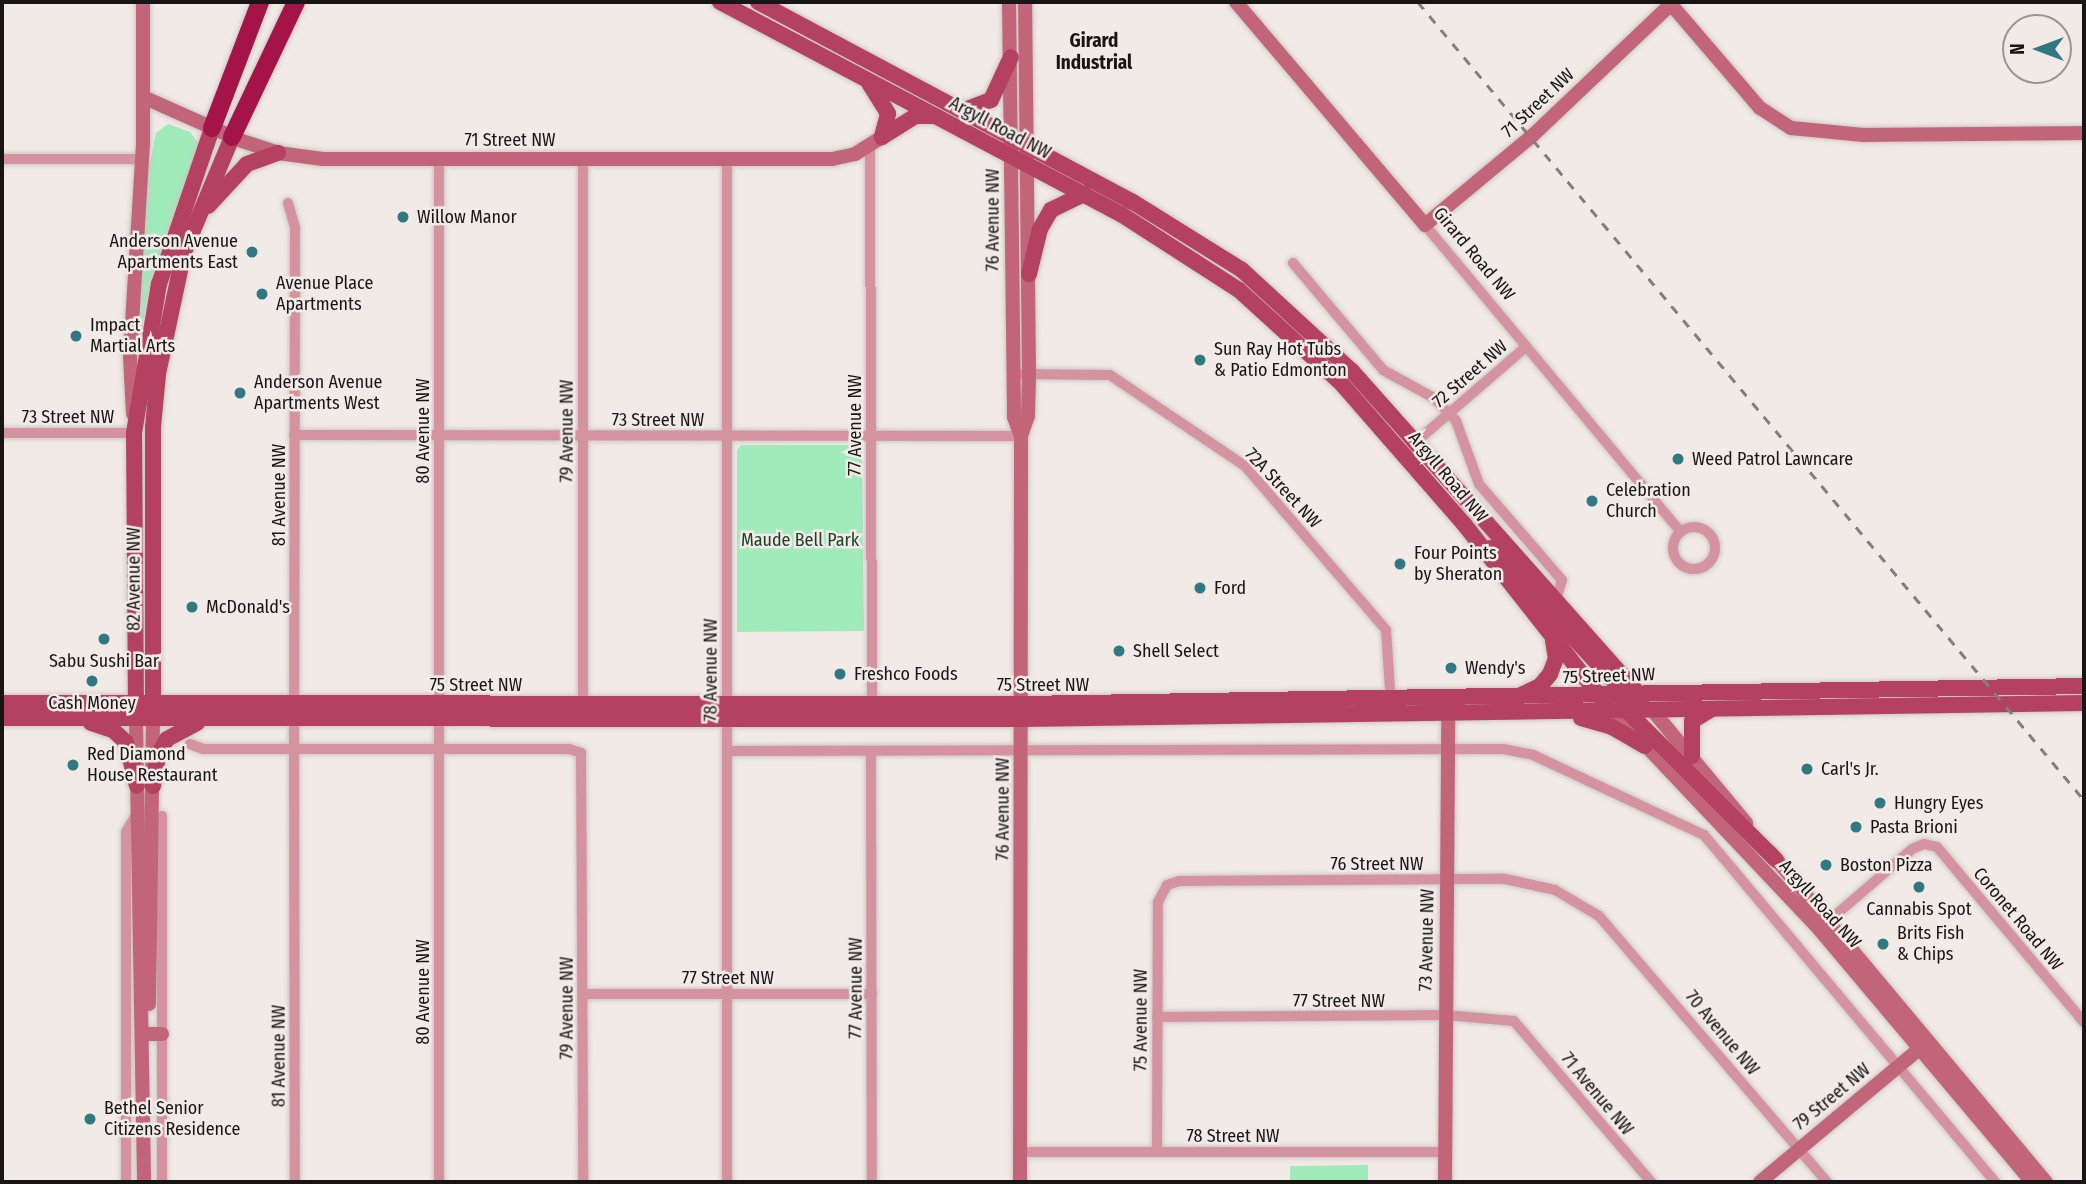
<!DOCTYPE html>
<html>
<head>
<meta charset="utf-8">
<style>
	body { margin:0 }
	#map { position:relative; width:2086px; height:1184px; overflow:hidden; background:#f1eae6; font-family:"Fira Sans Condensed",sans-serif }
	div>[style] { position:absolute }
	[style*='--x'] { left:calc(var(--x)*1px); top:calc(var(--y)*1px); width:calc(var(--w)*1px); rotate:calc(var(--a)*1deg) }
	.green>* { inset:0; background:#9febba }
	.roads { filter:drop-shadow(0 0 2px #cec8c5) drop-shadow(0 0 2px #cec8c5) }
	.street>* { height:10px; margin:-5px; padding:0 5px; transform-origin:5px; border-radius:5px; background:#d4939e }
	.street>.ring { margin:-5px; padding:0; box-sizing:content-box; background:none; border:10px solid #d4939e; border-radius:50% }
	.secondary>* { height:14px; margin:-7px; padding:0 7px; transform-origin:7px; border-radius:7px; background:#c26579 }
	.primary>* { height:16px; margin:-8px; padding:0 8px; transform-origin:8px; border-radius:8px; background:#b3415f }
	.highway>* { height:18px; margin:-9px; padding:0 9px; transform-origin:9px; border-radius:9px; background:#a41449 }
	.rail>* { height:2.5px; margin-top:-1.25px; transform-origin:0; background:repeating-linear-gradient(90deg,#837e7c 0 9px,transparent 0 18px) }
	.dots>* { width:19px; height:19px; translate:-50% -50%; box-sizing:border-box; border:4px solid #f1eae6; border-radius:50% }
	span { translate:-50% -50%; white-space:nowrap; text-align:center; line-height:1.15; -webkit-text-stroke:5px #f1eae6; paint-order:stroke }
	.street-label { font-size:18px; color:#181615 }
	.poi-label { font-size:18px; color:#181615 }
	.left { translate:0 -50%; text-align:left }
	.right { translate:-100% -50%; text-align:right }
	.park-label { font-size:18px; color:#1d422c }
	.neighbourhood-label { font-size:19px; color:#181615; font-weight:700 }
	.frame { position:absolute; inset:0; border:4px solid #181615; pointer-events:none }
	.north { position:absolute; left:2002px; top:14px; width:70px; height:70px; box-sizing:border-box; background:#f1eae6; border:2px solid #9a9592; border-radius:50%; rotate:270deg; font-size:19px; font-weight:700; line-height:28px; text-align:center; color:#181615 }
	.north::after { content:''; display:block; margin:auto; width:24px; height:32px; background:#317982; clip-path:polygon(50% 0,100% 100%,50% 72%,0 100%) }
</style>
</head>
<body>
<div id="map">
	<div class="green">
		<div style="clip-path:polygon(168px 124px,190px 132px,199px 144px,152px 277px,136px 355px,149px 167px,156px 133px)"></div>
		<div style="clip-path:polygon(741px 445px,856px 445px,862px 449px,864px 631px,737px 632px,737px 450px)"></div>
		<div style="clip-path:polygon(1368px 1165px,1368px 1182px,1290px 1182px,1290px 1166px)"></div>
	</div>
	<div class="roads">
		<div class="street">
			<div style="--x:870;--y:146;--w:558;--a:89.79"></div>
			<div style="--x:2;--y:159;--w:140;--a:0"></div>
			<div style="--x:439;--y:159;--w:545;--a:90"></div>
			<div style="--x:288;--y:203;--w:26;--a:74"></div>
			<div style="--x:295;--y:228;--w:476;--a:90.1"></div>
			<div style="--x:1425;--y:225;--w:398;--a:50.2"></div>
			<div style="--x:1293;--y:263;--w:140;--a:49.9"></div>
			<div style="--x:1383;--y:370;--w:58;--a:28.8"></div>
			<div style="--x:1434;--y:398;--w:32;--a:46"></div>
			<div style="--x:1456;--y:421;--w:67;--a:69.9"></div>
			<div style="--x:1479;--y:484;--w:127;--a:49.2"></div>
			<div style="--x:1562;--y:580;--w:21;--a:107"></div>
			<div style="--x:1013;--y:374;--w:97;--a:0.6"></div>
			<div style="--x:1110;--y:375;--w:163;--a:34"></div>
			<div style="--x:1245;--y:466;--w:216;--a:49.3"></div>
			<div style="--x:1386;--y:630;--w:73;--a:86.1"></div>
			<div style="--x:2;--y:433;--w:132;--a:0"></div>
			<div style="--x:294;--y:435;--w:727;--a:0.08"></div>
			<div style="--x:1403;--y:453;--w:162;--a:-40.8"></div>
			<div class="ring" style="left:1673px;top:527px;width:32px;height:32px"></div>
			<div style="--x:583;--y:704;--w:545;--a:-90"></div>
			<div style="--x:294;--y:719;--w:463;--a:89.9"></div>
			<div style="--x:190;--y:744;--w:14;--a:21"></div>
			<div style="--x:203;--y:749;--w:366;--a:0"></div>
			<div style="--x:569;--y:749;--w:13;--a:18"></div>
			<div style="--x:581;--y:753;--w:429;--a:89.7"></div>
			<div style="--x:727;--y:751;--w:776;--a:-0.15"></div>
			<div style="--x:1503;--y:749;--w:31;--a:11"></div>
			<div style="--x:1533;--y:755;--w:189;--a:25.1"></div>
			<div style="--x:1704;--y:835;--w:453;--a:50"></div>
			<div style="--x:871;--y:751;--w:431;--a:89.9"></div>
			<div style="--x:1824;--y:925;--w:116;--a:-40.8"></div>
			<div style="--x:1912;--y:849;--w:13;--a:-23"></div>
			<div style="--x:1924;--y:844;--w:13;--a:13"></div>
			<div style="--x:1937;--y:847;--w:229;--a:50"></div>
			<div style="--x:583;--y:994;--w:289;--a:0"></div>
			<div style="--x:1157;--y:1017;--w:289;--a:-0.4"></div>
			<div style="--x:1446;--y:1015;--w:68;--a:5"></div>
			<div style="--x:1514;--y:1021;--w:211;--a:49.6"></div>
			<div style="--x:1020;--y:1152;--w:425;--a:0"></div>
			<div style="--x:1157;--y:1152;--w:250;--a:-89.8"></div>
			<div style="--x:1158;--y:902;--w:19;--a:-62"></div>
			<div style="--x:1167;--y:885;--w:13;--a:-18"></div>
			<div style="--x:1179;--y:881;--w:326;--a:-0.4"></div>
			<div style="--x:1505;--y:879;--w:51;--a:12.4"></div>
			<div style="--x:1555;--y:890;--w:51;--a:30.6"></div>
			<div style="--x:1599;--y:916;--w:350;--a:49.4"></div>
			<div style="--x:126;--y:1182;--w:350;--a:-90"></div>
			<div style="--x:126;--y:832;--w:22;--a:-60"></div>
			<div style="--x:162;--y:1182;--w:366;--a:-90"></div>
			<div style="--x:439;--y:1182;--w:464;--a:-90"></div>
			<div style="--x:727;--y:1182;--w:1023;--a:-90"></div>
		</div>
		<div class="secondary">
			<div style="--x:1009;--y:2;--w:415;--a:89.3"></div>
			<div style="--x:1014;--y:417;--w:20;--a:70"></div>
			<div style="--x:1236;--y:2;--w:292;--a:49.7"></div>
			<div style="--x:1425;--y:225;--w:139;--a:-39.8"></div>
			<div style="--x:1532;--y:136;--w:192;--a:-43.5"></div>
			<div style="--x:1669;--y:2;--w:140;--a:49.4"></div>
			<div style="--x:1760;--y:108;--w:37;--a:33"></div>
			<div style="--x:1791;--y:128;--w:73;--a:5.5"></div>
			<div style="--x:1864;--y:135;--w:220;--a:-0.5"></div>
			<div style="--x:143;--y:97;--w:108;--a:24"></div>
			<div style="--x:242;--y:141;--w:38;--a:18"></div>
			<div style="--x:278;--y:153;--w:45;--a:7.6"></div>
			<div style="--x:323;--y:159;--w:509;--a:0"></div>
			<div style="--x:832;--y:159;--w:24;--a:-12"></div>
			<div style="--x:855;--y:154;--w:32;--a:-32"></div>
			<div style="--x:133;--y:414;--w:58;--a:-93"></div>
			<div style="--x:130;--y:356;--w:210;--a:-86.5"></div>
			<div style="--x:143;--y:146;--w:144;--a:-90"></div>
			<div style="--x:1613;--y:711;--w:300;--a:46.6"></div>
			<div style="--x:1819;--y:929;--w:331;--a:49.9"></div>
			<div style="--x:1653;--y:711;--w:146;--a:50.3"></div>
			<div style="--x:136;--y:719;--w:463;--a:89"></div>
			<div style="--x:1770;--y:852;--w:430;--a:50.1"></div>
			<div style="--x:149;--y:1004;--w:285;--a:-89.2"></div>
			<div style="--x:144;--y:1034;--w:18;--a:0"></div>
			<div style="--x:1020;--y:1182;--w:746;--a:-89.92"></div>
			<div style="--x:1021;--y:436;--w:21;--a:-71"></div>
			<div style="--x:1028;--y:416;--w:42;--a:-88.6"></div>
			<div style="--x:1029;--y:374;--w:372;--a:-90.6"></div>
			<div style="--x:1445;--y:1182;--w:478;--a:-89.6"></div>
			<div style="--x:1760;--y:1182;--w:215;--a:-39.9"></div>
		</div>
		<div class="primary">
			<div style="--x:720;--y:2;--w:454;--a:27.9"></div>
			<div style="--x:1121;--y:214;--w:140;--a:32.8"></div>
			<div style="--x:1239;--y:290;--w:138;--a:42.4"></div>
			<div style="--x:1341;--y:383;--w:187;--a:48.9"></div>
			<div style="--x:1464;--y:524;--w:226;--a:51.8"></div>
			<div style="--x:758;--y:2;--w:425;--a:28.1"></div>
			<div style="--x:1133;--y:202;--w:128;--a:32"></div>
			<div style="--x:1242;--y:270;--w:149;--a:42.6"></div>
			<div style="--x:1352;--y:371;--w:437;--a:48.4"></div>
			<div style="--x:869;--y:83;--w:36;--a:58"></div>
			<div style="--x:888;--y:114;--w:24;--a:105"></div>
			<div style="--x:962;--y:111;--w:31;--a:-21"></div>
			<div style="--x:991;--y:100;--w:47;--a:-65.1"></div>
			<div style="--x:882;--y:137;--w:39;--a:-32"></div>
			<div style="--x:915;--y:116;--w:18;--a:0"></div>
			<div style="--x:208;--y:206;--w:57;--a:-47.1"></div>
			<div style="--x:247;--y:164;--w:33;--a:-20"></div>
			<div style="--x:1029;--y:274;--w:46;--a:-76.3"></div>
			<div style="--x:1040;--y:229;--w:22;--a:-60"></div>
			<div style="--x:1051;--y:210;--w:37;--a:-26"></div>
			<div style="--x:1490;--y:548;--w:205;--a:47"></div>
			<div style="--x:1521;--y:695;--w:21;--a:-25"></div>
			<div style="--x:1540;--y:686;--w:16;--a:-50"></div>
			<div style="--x:1550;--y:674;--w:17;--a:-69"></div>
			<div style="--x:1556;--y:658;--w:17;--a:-100"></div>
			<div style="--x:2;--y:703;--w:1021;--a:0.06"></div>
			<div style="--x:1023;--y:704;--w:1061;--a:-0.97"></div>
			<div style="--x:1623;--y:707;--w:216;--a:45"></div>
			<div style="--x:136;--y:713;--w:280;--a:-90.4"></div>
			<div style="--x:134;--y:433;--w:151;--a:-80.5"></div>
			<div style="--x:159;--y:284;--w:165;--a:-71.2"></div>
			<div style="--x:153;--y:713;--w:286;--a:-90"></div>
			<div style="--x:153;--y:427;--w:53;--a:-84.6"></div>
			<div style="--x:158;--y:374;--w:125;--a:-78"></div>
			<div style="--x:184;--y:252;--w:125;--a:-67.3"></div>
			<div style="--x:2;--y:718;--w:1021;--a:0.06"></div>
			<div style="--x:1023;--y:719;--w:1061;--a:-0.86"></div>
			<div style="--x:1581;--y:718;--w:32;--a:16"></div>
			<div style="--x:1612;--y:727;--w:38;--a:30"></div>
			<div style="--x:91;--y:723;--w:23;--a:18"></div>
			<div style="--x:113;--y:730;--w:18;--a:43"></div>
			<div style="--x:126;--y:742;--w:45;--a:76"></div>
			<div style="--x:1692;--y:756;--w:35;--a:-90"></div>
			<div style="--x:1692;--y:721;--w:21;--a:-31"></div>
			<div style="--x:153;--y:786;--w:32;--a:-81"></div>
			<div style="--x:158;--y:754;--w:17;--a:-59"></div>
			<div style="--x:167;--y:739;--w:34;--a:-28"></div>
		</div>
		<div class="highway">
			<div style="--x:212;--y:128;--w:135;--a:-69.1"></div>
			<div style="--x:232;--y:137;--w:149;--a:-64.6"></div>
		</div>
	</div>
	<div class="rail">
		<div style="--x:1418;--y:2;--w:1039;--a:50.15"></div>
	</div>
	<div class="dots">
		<div style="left:403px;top:217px;background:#317982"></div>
		<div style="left:252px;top:252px;background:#317982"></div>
		<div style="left:262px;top:294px;background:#317982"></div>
		<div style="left:76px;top:336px;background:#317982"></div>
		<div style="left:1200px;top:360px;background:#317982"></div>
		<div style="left:240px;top:393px;background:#317982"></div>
		<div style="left:1678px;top:459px;background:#317982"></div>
		<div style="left:1592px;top:501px;background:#317982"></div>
		<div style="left:1400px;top:564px;background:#317982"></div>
		<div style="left:1200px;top:588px;background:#317982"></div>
		<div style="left:192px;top:607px;background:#317982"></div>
		<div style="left:104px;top:639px;background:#317982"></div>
		<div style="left:1119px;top:651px;background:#317982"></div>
		<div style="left:1451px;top:668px;background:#317982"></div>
		<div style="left:840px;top:674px;background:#317982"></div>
		<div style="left:92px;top:681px;background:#317982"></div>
		<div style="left:73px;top:765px;background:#317982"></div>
		<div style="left:1807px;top:769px;background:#317982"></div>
		<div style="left:1880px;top:803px;background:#317982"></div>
		<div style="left:1856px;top:827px;background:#317982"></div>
		<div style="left:1826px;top:865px;background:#317982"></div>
		<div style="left:1919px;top:887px;background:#317982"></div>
		<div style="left:1883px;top:944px;background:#317982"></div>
		<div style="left:90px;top:1119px;background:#317982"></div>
	</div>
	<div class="street-label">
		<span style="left:1538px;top:103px;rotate:-43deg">71 Street NW</span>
		<span style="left:1000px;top:128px;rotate:28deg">Argyll Road NW</span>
		<span style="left:510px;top:140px">71 Street NW</span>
		<span style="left:993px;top:220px;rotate:-90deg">76 Avenue NW</span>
		<span style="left:1474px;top:254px;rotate:50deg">Girard Road NW</span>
		<span style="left:1470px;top:374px;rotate:-41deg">72 Street NW</span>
		<span style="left:68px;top:417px">73 Street NW</span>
		<span style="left:658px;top:420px">73 Street NW</span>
		<span style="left:855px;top:425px;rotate:-90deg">77 Avenue NW</span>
		<span style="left:423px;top:431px;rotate:-90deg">80 Avenue NW</span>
		<span style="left:567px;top:431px;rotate:-90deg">79 Avenue NW</span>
		<span style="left:1448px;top:477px;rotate:50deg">Argyll Road NW</span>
		<span style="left:1283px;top:488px;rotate:47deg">72A Street NW</span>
		<span style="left:279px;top:495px;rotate:-90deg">81 Avenue NW</span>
		<span style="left:134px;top:579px;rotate:-90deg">82 Avenue NW</span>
		<span style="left:711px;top:670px;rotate:-90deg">78 Avenue NW</span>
		<span style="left:1609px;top:676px;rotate:-2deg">75 Street NW</span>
		<span style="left:476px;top:685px">75 Street NW</span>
		<span style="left:1043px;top:685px">75 Street NW</span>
		<span style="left:1003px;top:809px;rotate:-90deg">76 Avenue NW</span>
		<span style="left:1377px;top:864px">76 Street NW</span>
		<span style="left:1820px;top:904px;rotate:48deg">Argyll Road NW</span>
		<span style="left:2018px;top:919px;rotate:50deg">Coronet Road NW</span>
		<span style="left:1427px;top:940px;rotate:-89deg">73 Avenue NW</span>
		<span style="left:728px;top:978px">77 Street NW</span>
		<span style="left:856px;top:988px;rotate:-90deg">77 Avenue NW</span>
		<span style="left:423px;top:992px;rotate:-90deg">80 Avenue NW</span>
		<span style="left:1339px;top:1001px">77 Street NW</span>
		<span style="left:567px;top:1008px;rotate:-90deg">79 Avenue NW</span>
		<span style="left:1141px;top:1020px;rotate:-90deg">75 Avenue NW</span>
		<span style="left:1722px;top:1033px;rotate:50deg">70 Avenue NW</span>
		<span style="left:279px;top:1056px;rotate:-90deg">81 Avenue NW</span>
		<span style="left:1597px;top:1094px;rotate:50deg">71 Avenue NW</span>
		<span style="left:1832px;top:1097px;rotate:-40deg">79 Street NW</span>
		<span style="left:1233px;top:1136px">78 Street NW</span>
	</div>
	<div class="poi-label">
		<span class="left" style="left:417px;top:217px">Willow Manor</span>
		<span class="right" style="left:238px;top:252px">Anderson Avenue<br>Apartments East</span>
		<span class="left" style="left:276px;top:294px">Avenue Place<br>Apartments</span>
		<span class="left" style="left:90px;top:336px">Impact<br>Martial Arts</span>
		<span class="left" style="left:1214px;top:360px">Sun Ray Hot Tubs<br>&amp; Patio Edmonton</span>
		<span class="left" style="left:254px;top:393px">Anderson Avenue<br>Apartments West</span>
		<span class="left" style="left:1692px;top:459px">Weed Patrol Lawncare</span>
		<span class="left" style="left:1606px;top:501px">Celebration<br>Church</span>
		<span class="left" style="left:1414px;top:564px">Four Points<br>by Sheraton</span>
		<span class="left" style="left:1214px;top:588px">Ford</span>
		<span class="left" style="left:206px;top:607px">McDonald's</span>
		<span class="left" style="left:1133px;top:651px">Shell Select</span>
		<span style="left:104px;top:661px">Sabu Sushi Bar</span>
		<span class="left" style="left:1465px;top:668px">Wendy's</span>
		<span class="left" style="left:854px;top:674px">Freshco Foods</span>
		<span style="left:92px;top:703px">Cash Money</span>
		<span class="left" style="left:87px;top:765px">Red Diamond<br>House Restaurant</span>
		<span class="left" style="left:1821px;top:769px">Carl's Jr.</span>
		<span class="left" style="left:1894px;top:803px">Hungry Eyes</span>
		<span class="left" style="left:1870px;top:827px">Pasta Brioni</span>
		<span class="left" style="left:1840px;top:865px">Boston Pizza</span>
		<span style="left:1919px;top:909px">Cannabis Spot</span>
		<span class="left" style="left:1897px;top:944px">Brits Fish<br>&amp; Chips</span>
		<span class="left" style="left:104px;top:1119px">Bethel Senior<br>Citizens Residence</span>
	</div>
	<div class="park-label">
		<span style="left:800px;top:540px">Maude Bell Park</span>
	</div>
	<div class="neighbourhood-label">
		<span style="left:1094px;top:52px">Girard<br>Industrial</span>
	</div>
	<div class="frame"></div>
	<div class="north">N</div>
</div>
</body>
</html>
